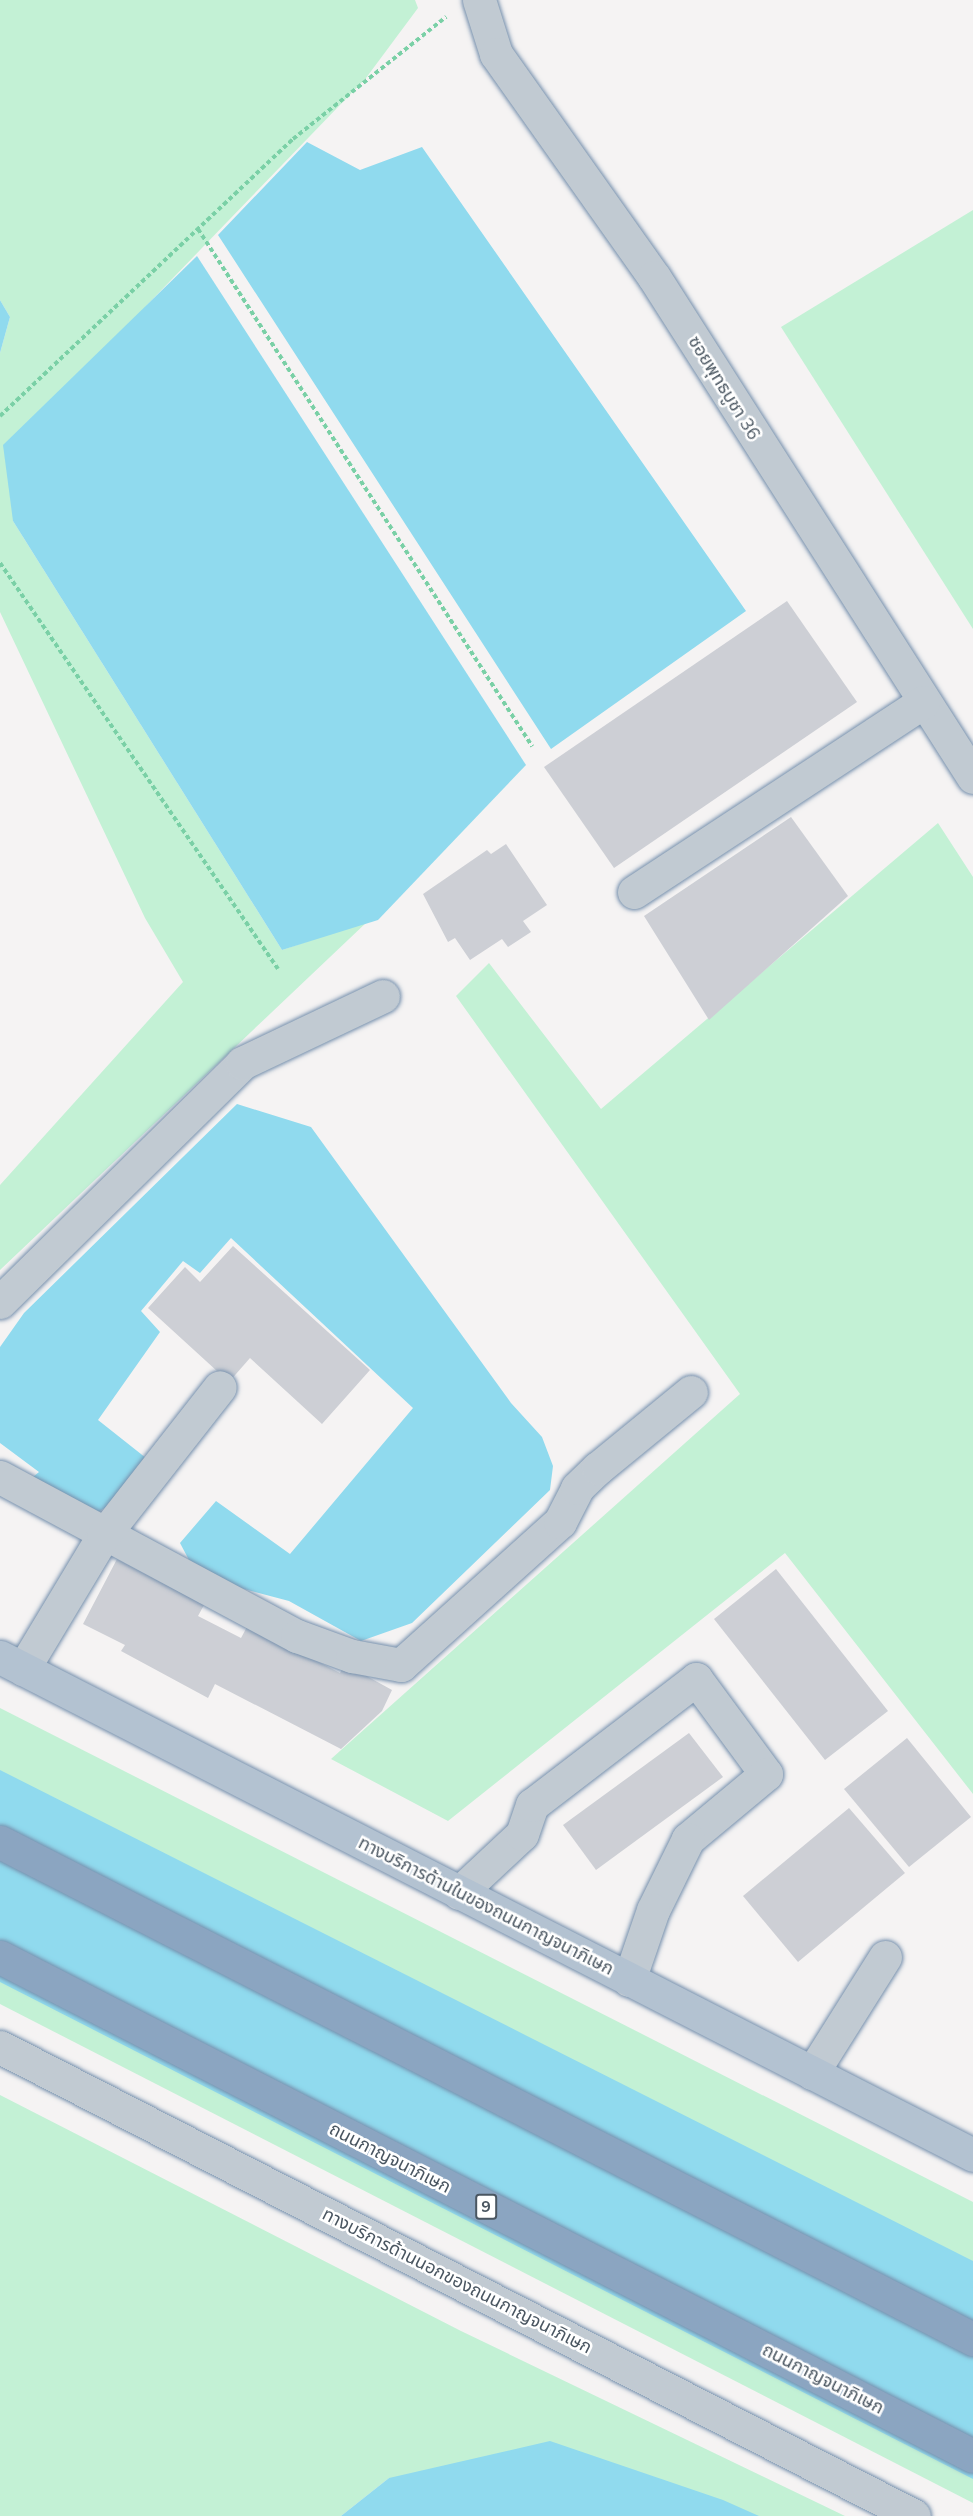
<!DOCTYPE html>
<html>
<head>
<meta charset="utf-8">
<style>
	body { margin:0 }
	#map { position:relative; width:973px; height:2516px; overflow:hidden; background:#f5f3f3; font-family:"Nunito Sans","Noto Sans Thai",sans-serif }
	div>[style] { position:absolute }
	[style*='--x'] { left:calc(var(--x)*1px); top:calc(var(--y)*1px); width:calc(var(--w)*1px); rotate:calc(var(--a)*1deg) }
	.green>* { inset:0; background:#c3f1d5 }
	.water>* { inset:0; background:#90daee }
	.building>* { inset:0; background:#cdcfd5 }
	.path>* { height:4px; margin-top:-2px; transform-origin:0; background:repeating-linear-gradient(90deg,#7ad0a6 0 4.5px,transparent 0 7.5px) }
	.roads { filter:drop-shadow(0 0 2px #7690ad) drop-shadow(0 0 2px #7690ad) }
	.minor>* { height:33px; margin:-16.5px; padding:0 16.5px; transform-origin:16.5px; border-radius:16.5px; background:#c1cad2 }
	.major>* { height:33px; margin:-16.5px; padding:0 16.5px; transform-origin:16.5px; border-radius:16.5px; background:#b3c2d1 }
	.highway>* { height:33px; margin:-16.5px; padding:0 16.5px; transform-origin:16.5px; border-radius:16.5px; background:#8ba5c1 }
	span { translate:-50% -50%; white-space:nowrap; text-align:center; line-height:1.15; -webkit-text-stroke:5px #fff; paint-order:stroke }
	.shield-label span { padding:2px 4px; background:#fff; border:2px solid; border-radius:4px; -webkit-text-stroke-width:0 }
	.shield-label { font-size:16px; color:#4a5661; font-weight:700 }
	.street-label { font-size:18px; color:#4a5661 }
</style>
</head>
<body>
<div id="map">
	<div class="green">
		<div style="clip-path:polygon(0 0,415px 0,418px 8px,366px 78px,146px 306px,13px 521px,282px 950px,368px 921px,0 1270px,0 1185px,183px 982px,145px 918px,0 612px,0 353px,10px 317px,0 300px)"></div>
		<div style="clip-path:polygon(973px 210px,973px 629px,781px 327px)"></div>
		<div style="clip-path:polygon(938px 823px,973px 877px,973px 1794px,785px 1553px,448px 1821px,331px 1759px,740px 1394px,456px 996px,489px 963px,601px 1109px)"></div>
		<div style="clip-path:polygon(0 1708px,973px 2202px,973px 2503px,0 2004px)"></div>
		<div style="clip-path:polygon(0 2095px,461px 2331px,845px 2516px,753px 2516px,389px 2478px,341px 2516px,0 2516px)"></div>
	</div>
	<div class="water">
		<div style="clip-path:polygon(307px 142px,360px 170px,422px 147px,746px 611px,551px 749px,218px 235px)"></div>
		<div style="clip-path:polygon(197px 256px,526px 765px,378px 920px,282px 950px,13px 521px,3px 445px)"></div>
		<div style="clip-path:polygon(0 300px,10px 317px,0 353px)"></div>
		<div style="clip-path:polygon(237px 1104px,311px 1127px,511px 1403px,542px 1437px,553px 1466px,550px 1490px,412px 1623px,361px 1641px,289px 1601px,218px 1582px,189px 1560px,180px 1543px,216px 1501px,290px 1554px,413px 1408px,231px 1238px,200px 1273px,183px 1261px,141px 1311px,160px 1332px,98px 1420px,146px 1458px,108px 1506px,95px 1514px,33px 1477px,39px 1472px,0 1443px,0 1347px,24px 1313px)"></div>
		<div style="clip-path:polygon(0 1770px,973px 2261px,973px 2479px,0 1982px)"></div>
		<div style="clip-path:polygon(550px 2441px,723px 2500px,759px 2516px,341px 2516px,389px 2478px)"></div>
	</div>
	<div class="building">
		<div style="clip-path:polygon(787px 601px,857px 702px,614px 868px,544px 767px)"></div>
		<div style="clip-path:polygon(791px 817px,848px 896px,709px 1020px,644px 916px)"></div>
		<div style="clip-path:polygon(506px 844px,547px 905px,523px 921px,531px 932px,508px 947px,502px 939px,470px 960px,455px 938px,448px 942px,423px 894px,487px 850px,491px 854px)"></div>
		<div style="clip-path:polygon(233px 1246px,370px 1370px,322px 1424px,250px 1358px,229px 1382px,148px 1308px,185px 1267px,200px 1282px)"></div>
		<div style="clip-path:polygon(117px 1559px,204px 1605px,198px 1616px,241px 1638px,248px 1625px,340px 1673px,345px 1664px,392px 1690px,382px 1711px,341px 1749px,215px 1684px,208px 1698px,121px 1651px,125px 1645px,83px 1624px)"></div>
		<div style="clip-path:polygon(776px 1569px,888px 1711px,825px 1760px,714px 1619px)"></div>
		<div style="clip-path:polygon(689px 1733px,723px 1777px,596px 1870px,563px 1825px)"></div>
		<div style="clip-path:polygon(907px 1738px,971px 1817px,909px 1867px,844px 1789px)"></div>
		<div style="clip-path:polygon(849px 1808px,905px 1873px,798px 1962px,743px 1896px)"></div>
	</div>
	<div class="path">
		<div style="--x:198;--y:229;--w:616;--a:57.14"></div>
		<div style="--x:0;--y:416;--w:403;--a:-43.4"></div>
		<div style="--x:293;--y:139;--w:196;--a:-38.6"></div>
		<div style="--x:0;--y:563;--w:492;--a:55.6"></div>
	</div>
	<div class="roads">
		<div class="minor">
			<div style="--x:479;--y:0;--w:57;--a:72.5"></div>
			<div style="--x:496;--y:54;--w:273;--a:54.7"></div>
			<div style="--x:654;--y:277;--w:593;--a:57.46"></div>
			<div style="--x:634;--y:892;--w:346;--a:-33.3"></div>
			<div style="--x:0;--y:1302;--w:340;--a:-44.6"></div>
			<div style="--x:242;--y:1063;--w:156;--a:-25.4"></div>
			<div style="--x:0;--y:1477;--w:337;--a:28.2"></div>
			<div style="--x:297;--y:1636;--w:59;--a:20"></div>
			<div style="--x:352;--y:1656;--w:50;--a:10.4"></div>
			<div style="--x:401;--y:1665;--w:214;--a:-42"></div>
			<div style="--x:560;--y:1522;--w:38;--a:-63"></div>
			<div style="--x:577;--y:1488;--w:29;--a:-44"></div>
			<div style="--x:598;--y:1468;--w:120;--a:-39.3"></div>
			<div style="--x:23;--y:1669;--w:155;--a:-59"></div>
			<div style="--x:103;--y:1536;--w:189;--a:-51.9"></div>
			<div style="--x:459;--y:1893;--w:86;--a:-43.1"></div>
			<div style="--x:522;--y:1834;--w:31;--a:-71"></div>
			<div style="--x:532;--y:1805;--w:207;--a:-37.5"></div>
			<div style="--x:696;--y:1679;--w:118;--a:53.6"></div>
			<div style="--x:766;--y:1774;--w:102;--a:140.2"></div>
			<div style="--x:688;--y:1839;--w:79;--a:116.2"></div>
			<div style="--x:653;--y:1910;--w:74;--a:108.9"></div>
			<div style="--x:0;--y:2047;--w:1027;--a:27.16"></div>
			<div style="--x:812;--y:2073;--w:137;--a:-57.8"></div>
		</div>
		<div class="major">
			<div style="--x:0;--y:1657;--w:1093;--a:27.1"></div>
		</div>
		<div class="highway">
			<div style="--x:0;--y:1842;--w:1093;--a:27.06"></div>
			<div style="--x:0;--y:1957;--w:1093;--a:27.15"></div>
		</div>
	</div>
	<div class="shield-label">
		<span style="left:486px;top:2207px">9</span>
	</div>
	<div class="street-label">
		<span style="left:724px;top:388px;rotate:58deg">ซอยพุทธบูชา 36</span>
		<span style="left:486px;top:1906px;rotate:27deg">ทางบริการด้านในของถนนกาญจนาภิเษก</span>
		<span style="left:390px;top:2158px;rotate:27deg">ถนนกาญจนาภิเษก</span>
		<span style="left:457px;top:2281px;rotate:27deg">ทางบริการด้านนอกของถนนกาญจนาภิเษก</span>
		<span style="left:823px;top:2379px;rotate:27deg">ถนนกาญจนาภิเษก</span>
	</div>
</div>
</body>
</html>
